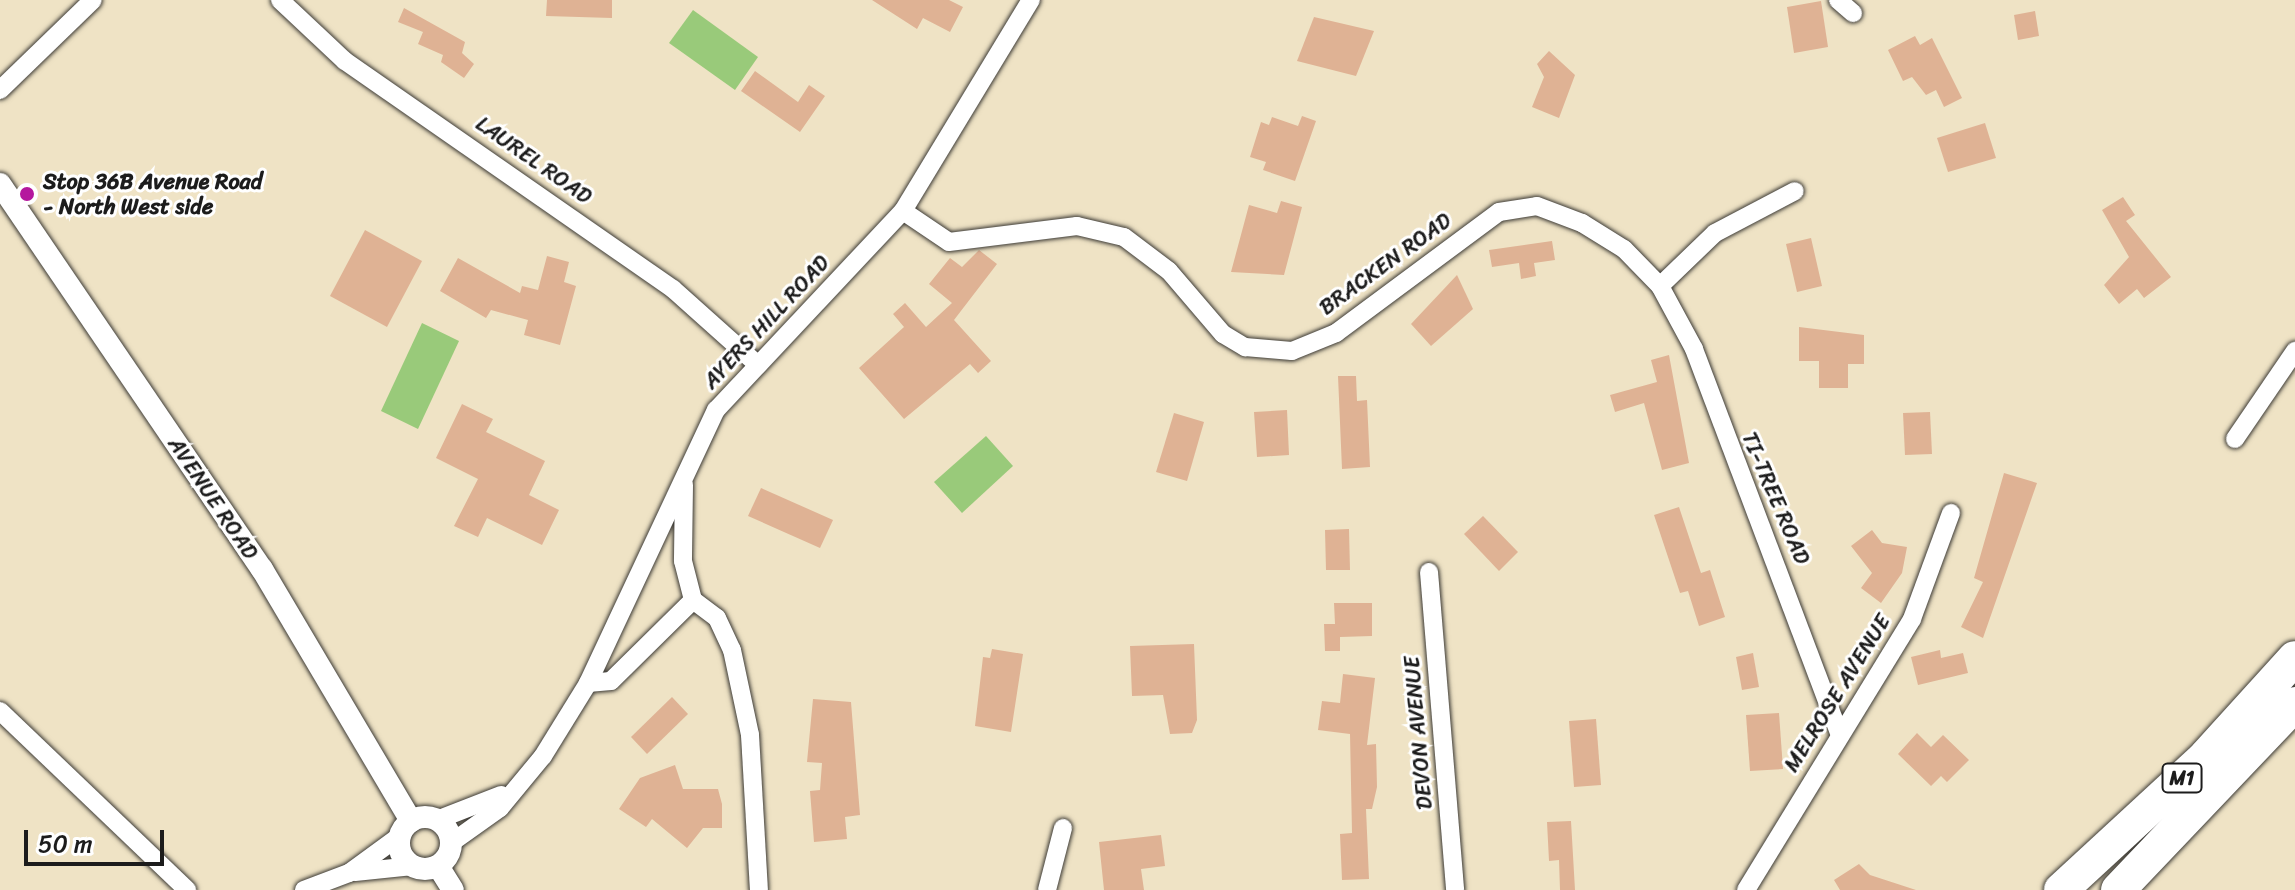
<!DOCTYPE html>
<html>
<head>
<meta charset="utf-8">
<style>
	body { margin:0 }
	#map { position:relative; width:2295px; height:890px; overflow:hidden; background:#efe3c5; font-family:Sriracha,sans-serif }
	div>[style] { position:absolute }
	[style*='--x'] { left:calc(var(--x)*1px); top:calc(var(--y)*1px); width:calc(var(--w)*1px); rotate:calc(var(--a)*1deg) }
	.green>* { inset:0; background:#99ca7a }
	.building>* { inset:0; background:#dfb294 }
	.roads { filter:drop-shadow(0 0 2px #3c3a35) drop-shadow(0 0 2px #3c3a35) }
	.minor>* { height:18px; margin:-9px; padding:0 9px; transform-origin:9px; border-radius:9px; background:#fff }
	.tertiary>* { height:22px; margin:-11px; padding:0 11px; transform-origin:11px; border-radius:11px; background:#fff }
	.tertiary>.ring { margin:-11px; padding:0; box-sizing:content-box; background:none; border:22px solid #fff; border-radius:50% }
	.motorway>* { height:34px; margin:-17px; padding:0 17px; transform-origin:17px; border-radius:17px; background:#fff }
	.dots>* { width:22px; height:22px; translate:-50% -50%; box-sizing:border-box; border:4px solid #fff; border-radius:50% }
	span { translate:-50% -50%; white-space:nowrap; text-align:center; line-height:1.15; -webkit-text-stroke:6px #fff; paint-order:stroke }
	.shield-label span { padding:2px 6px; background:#fff; border:2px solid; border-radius:6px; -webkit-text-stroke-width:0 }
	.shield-label { font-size:20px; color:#1c1c1c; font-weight:700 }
	.street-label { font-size:22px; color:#1c1c1c }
	.poi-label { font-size:22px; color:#1c1c1c; font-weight:700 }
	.left { translate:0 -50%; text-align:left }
	.scale { position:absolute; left:24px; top:830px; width:140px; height:36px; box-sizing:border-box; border:4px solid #1c1c1c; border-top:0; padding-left:10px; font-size:24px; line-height:28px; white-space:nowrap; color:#1c1c1c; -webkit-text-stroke:6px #fff; paint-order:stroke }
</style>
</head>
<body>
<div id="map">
	<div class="green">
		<div style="clip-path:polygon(693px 10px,758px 57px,735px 90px,669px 43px)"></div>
		<div style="clip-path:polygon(422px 323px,459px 341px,418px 429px,381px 411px)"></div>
		<div style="clip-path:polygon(986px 436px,1013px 466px,962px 513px,934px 482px)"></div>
	</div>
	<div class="building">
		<div style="clip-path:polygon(547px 0,612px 0,612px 18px,546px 16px)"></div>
		<div style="clip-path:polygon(872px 0,949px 0,963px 7px,950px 32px,923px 18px,917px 29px)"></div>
		<div style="clip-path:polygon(1821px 1px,1828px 47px,1794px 53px,1787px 7px)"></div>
		<div style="clip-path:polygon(404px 8px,465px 42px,462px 53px,474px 64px,464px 78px,441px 62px,443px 55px,418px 44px,423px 32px,398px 22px)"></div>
		<div style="clip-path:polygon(2035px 11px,2039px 36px,2018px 40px,2014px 15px)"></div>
		<div style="clip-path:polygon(1314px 17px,1374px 31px,1356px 76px,1297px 61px)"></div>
		<div style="clip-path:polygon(1915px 36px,1920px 45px,1932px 38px,1962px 98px,1944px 107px,1936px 90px,1926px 95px,1912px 77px,1903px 81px,1888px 50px)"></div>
		<div style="clip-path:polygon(1549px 51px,1575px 75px,1559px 118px,1532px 107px,1544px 77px,1537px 64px)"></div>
		<div style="clip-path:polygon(755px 71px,798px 102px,809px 85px,825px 96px,800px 132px,741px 91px)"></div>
		<div style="clip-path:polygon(1302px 116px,1316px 121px,1295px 181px,1263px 170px,1266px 162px,1250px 157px,1261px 122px,1269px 125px,1272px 117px,1298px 126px)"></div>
		<div style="clip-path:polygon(1985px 123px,1996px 158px,1948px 172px,1937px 138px)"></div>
		<div style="clip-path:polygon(2123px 197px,2135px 215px,2126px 221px,2171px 277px,2144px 298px,2137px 289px,2119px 304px,2104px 285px,2129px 257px,2102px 210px)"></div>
		<div style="clip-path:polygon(1281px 201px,1302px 207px,1284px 275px,1231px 272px,1249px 205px,1277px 213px)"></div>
		<div style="clip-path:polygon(365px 230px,422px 261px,387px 327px,330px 296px)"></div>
		<div style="clip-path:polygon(1811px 238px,1822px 286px,1797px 292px,1786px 244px)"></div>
		<div style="clip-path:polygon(1552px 241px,1555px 260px,1534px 263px,1536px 276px,1521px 279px,1519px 263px,1492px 267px,1489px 250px)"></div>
		<div style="clip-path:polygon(979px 250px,997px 264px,954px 320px,991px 361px,978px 373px,970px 364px,904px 419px,859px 368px,904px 327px,893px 314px,905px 303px,926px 327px,952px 303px,929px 284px,950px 258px,962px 267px)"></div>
		<div style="clip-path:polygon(547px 256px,569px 262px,564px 282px,576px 286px,560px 345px,524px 335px,528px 320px,491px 310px,486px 318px,440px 291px,458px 258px,520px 293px,522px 286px,538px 290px)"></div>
		<div style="clip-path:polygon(1457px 275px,1473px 309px,1431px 346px,1411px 324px)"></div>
		<div style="clip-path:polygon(1799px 327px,1864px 335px,1864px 364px,1848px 364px,1848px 388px,1819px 388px,1819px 361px,1799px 361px)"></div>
		<div style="clip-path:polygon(1669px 355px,1689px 463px,1662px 470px,1644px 403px,1615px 412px,1610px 395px,1657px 382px,1651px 360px)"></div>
		<div style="clip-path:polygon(1338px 376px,1356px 376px,1357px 401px,1367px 400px,1370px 467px,1342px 469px)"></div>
		<div style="clip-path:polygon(462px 404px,493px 419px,486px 432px,545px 461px,529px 495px,559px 510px,542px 545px,487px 518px,478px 537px,454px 526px,478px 479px,436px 458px)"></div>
		<div style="clip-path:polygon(1287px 410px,1289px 455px,1257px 457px,1254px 412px)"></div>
		<div style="clip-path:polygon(1930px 412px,1932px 454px,1905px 455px,1903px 413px)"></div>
		<div style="clip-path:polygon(1174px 413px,1204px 422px,1187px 481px,1156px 472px)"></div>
		<div style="clip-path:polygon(2004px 473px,2037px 483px,1983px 638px,1961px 627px,1983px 582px,1974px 578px)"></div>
		<div style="clip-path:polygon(761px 488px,833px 520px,820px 548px,748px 516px)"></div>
		<div style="clip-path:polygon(1679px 507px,1701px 573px,1710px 570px,1725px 617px,1699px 626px,1688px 591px,1680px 593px,1654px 515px)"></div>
		<div style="clip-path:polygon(1483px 516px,1518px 552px,1499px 571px,1464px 534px)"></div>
		<div style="clip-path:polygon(1349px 529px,1350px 570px,1326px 570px,1325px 530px)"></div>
		<div style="clip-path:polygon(1872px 530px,1882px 543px,1907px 547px,1902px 573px,1881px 603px,1861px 588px,1872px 573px,1851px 546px)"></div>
		<div style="clip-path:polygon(1334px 603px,1372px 603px,1372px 636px,1340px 637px,1340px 651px,1325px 651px,1324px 624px,1335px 624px)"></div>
		<div style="clip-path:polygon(1194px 644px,1197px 720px,1192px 733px,1170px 734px,1163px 695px,1132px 696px,1130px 646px)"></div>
		<div style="clip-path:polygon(992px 649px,1023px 654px,1011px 732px,975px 726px,983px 657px,990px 658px)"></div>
		<div style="clip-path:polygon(1940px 650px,1941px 658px,1963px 653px,1968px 673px,1918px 685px,1911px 657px)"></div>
		<div style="clip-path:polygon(1753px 653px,1759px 687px,1742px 690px,1736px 657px)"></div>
		<div style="clip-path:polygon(1343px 674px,1375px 678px,1367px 745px,1376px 744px,1377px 787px,1372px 809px,1366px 809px,1369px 879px,1342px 880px,1340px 834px,1352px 833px,1350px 734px,1318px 730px,1322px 701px,1340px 703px)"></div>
		<div style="clip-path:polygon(672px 697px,688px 714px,647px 754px,631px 737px)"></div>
		<div style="clip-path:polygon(813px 699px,851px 702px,860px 815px,845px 817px,847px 839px,814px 842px,810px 791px,820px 790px,822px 763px,807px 762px)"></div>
		<div style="clip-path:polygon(1779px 713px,1783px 769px,1750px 771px,1746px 715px)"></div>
		<div style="clip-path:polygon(1596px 719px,1601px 785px,1574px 787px,1569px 721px)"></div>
		<div style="clip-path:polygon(1917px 733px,1931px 747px,1943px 735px,1969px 760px,1947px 782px,1941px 776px,1931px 786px,1898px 754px)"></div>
		<div style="clip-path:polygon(675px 765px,683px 789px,718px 789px,722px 804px,722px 828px,703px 828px,687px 848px,652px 819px,646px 827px,619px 809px,640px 778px)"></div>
		<div style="clip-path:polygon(1571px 821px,1575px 890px,1560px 890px,1559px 860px,1549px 861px,1547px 822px)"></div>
		<div style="clip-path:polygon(1161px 835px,1165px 866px,1141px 869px,1144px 890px,1104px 890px,1099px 842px)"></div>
		<div style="clip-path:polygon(1859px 864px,1870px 875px,1916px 890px,1840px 890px,1834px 880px)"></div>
	</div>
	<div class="roads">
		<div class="minor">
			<div style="--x:280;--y:0;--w:89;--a:43.2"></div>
			<div style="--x:345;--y:61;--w:399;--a:34.8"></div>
			<div style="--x:673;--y:289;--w:114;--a:41.8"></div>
			<div style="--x:1838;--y:0;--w:20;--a:41"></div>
			<div style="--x:0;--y:90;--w:129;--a:-44.1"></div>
			<div style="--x:903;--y:211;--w:55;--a:34"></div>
			<div style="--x:949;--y:242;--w:129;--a:-7.1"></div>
			<div style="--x:1077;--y:226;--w:48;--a:13.2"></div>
			<div style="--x:1124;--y:237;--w:56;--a:37.1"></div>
			<div style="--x:1169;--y:271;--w:83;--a:49.4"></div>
			<div style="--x:1223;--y:334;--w:26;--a:31"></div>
			<div style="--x:1245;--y:347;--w:47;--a:4.9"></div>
			<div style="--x:1292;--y:351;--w:48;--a:-22.2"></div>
			<div style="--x:1336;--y:333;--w:203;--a:-36.6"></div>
			<div style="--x:1499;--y:212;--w:38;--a:-9"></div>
			<div style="--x:1537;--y:206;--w:48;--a:20.7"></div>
			<div style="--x:1582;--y:223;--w:49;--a:31.8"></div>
			<div style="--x:1624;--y:249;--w:52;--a:45.8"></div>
			<div style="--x:1660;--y:286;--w:76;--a:-43.9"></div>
			<div style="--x:1715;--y:233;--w:90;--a:-27.7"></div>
			<div style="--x:1660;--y:286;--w:72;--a:61.6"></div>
			<div style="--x:1694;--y:349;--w:410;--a:69.3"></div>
			<div style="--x:2235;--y:439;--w:107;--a:-55.7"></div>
			<div style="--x:684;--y:485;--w:76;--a:90.8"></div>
			<div style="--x:683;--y:561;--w:40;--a:75.6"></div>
			<div style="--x:1429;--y:572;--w:319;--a:85.3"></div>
			<div style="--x:588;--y:683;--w:23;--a:-5"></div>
			<div style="--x:611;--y:681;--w:115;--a:-44.6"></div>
			<div style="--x:693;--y:600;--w:30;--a:37"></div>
			<div style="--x:717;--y:618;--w:35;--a:65"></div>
			<div style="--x:732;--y:650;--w:87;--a:78"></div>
			<div style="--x:750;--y:735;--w:155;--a:86.7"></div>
			<div style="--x:0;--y:711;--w:259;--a:43.7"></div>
			<div style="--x:437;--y:820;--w:69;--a:-21.3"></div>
			<div style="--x:451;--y:843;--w:60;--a:-35.5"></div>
			<div style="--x:500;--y:808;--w:67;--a:-50.4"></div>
			<div style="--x:543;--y:756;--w:86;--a:-58.3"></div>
			<div style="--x:588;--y:683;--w:302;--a:-64.9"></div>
			<div style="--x:716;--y:410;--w:273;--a:-46.8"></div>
			<div style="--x:903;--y:211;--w:247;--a:-58.8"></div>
			<div style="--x:355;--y:872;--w:58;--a:-5.9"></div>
			<div style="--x:304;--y:890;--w:48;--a:-20.7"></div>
			<div style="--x:349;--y:873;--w:64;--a:-36.2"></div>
			<div style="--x:1047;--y:890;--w:64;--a:-75.5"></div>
			<div style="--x:1746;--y:890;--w:318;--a:-58.5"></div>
			<div style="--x:1912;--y:619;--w:113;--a:-69.8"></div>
		</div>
		<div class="tertiary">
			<div style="--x:0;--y:184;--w:466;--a:55.8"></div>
			<div style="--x:262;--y:569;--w:293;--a:59.4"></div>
			<div class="ring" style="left:399px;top:817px;width:30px;height:30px"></div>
			<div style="--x:438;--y:866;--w:28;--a:58"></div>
		</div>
		<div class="motorway">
			<div style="--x:2061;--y:890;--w:197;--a:-42.7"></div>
			<div style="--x:2206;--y:756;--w:132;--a:-47.8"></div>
			<div style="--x:2118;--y:890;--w:257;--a:-46.4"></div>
		</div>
	</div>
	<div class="dots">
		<div style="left:27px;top:194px;background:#b5179e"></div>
	</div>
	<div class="shield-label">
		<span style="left:2182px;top:778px">M1</span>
	</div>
	<div class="street-label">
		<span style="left:534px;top:160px;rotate:35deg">LAUREL ROAD</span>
		<span style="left:1385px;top:264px;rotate:-36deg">BRACKEN ROAD</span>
		<span style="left:766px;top:322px;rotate:-47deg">AYERS HILL ROAD</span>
		<span style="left:213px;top:498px;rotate:56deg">AVENUE ROAD</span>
		<span style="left:1776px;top:498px;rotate:67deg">TI-TREE ROAD</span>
		<span style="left:1837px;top:693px;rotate:-58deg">MELROSE AVENUE</span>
		<span style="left:1418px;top:733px;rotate:-95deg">DEVON AVENUE</span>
	</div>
	<div class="poi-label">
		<span class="left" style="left:43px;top:194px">Stop 36B Avenue Road<br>- North West side</span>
	</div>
	<div class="scale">50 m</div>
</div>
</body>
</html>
